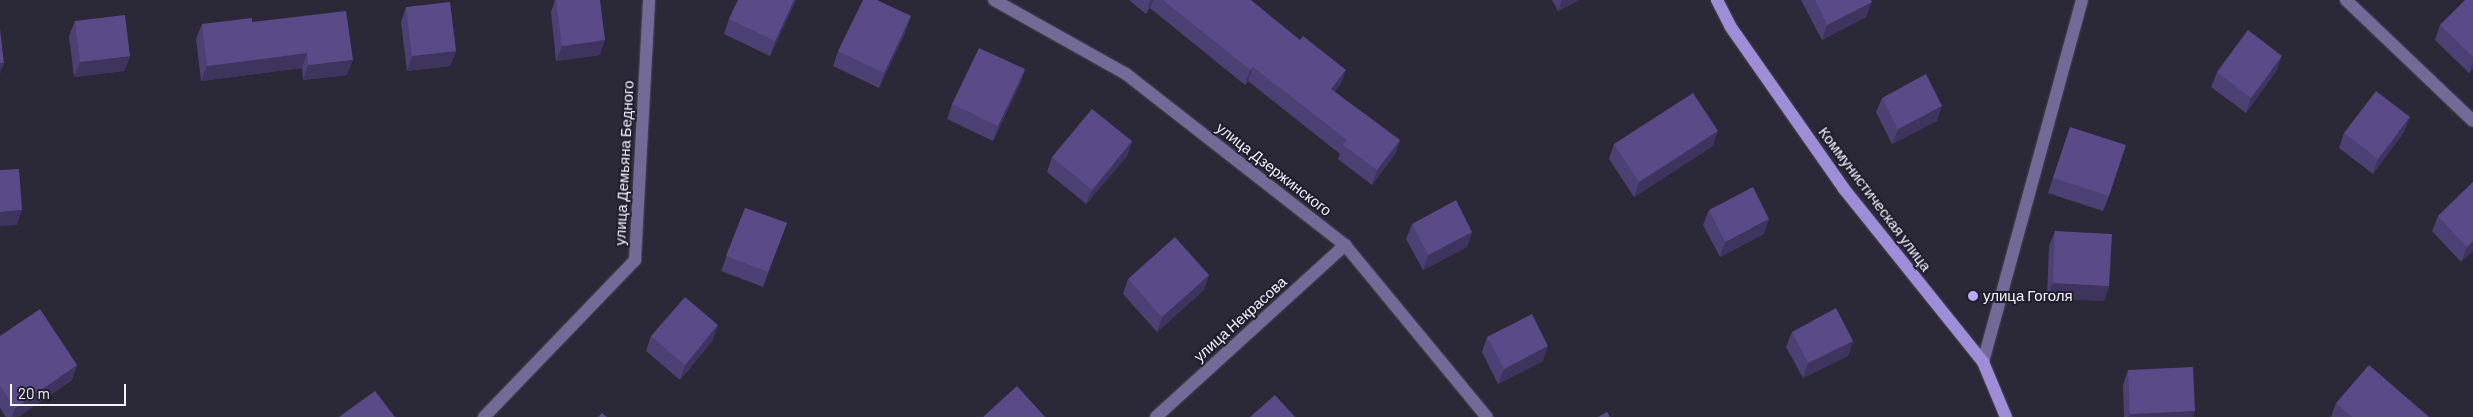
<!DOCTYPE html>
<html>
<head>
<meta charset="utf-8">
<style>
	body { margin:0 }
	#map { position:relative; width:2473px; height:417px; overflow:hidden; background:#2b2838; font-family:Barlow,sans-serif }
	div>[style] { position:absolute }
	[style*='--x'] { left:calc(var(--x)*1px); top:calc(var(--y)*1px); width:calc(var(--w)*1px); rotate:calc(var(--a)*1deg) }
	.roads { filter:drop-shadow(0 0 1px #474454) drop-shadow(0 0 1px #474454) }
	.lane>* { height:12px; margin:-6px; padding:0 6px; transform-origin:6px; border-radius:6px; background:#746a98 }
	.street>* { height:12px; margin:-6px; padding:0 6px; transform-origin:6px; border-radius:6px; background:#746a98 }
	.secondary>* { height:12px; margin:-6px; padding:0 6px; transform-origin:6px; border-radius:6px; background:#9f8ed7 }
	.wall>* { inset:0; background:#4d4074 }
	.shaded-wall>* { inset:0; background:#3f345e }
	.building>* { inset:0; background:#5a4a87 }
	.dots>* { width:14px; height:14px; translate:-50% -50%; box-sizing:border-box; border:2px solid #211e2e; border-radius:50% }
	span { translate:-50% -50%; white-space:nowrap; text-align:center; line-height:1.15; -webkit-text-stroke:4px #211e2e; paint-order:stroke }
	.street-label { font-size:15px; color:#f5f3fe }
	.poi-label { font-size:15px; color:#f5f3fe }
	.left { translate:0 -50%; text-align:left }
	.scale { position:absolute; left:10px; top:384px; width:116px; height:22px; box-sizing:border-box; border:2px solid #f5f3fe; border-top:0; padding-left:6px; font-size:15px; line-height:18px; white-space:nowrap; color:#f5f3fe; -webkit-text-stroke:4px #211e2e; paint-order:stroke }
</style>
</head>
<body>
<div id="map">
	<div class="roads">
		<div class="lane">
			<div style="--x:1983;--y:362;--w:375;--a:-74.7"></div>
		</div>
		<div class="street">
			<div style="--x:994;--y:0;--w:151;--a:29.3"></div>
			<div style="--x:1126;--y:74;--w:278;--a:38"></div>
			<div style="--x:1345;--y:245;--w:223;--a:50.5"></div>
			<div style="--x:2346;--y:0;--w:175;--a:43.6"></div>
			<div style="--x:484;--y:417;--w:218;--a:-46.1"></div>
			<div style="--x:635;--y:260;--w:260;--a:-86.9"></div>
			<div style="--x:1156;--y:417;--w:256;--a:-42.3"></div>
		</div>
		<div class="secondary">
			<div style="--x:1717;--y:0;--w:29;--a:63"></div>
			<div style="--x:1730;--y:26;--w:199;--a:55"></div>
			<div style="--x:1844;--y:189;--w:222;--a:51.2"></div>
			<div style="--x:1983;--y:362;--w:60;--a:67.3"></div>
		</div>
	</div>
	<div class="wall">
		<div style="clip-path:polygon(555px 0,600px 0,600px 55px,556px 61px,551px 12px)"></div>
		<div style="clip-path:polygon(738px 0,796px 0,770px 56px,724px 34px,729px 19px)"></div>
		<div style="clip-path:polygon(1129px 0,1251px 0,1341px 84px,1334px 92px,1400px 140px,1395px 154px,1372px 185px,1338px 159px,1340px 154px,1248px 81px,1245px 85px,1150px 8px,1146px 14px)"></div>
		<div style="clip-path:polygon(1552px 0,1579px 0,1558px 11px)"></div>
		<div style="clip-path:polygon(1801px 0,1871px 0,1866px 17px,1822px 40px)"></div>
		<div style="clip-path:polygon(2473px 0,2473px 69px,2469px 73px,2435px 40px,2440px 25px)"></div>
		<div style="clip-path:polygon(406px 7px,456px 51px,450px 66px,407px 71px,401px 22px)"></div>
		<div style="clip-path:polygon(75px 21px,130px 56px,124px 71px,74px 77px,69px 36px)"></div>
		<div style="clip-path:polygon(252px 22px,347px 75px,303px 80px,302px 68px,201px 81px,196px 39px,202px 24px)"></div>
		<div style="clip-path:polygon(906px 31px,879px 88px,833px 66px,838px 51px)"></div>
		<div style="clip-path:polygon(1025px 69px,1020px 84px,993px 141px,947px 119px,952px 104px)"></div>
		<div style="clip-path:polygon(2277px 70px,2246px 113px,2211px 87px,2217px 72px)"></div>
		<div style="clip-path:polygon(1882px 98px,1937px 121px,1892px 144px,1876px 112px)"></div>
		<div style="clip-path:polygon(2070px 127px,2109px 196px,2103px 211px,2048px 193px)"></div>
		<div style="clip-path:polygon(2404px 132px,2373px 174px,2339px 148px,2344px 133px)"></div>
		<div style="clip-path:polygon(1132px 141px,1127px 156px,1086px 204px,1047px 172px,1052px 157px)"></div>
		<div style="clip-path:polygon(1614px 144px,1713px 146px,1634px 197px,1609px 159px)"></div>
		<div style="clip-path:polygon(2473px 182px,2473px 251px,2461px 262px,2432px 231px,2438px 216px)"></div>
		<div style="clip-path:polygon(745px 208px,787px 223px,763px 287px,721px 271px)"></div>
		<div style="clip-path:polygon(1709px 210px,1764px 234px,1720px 257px,1703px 225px)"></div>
		<div style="clip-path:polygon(1412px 224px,1472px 232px,1467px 247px,1423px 270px,1406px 239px)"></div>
		<div style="clip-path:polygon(2055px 231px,2109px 286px,2104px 301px,2047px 298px,2049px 246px)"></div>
		<div style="clip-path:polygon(1209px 275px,1204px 290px,1157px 332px,1123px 294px,1128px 279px)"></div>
		<div style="clip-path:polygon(1792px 332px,1853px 341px,1848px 356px,1803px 378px,1786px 347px)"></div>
		<div style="clip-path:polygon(0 336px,77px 365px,72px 380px,18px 417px,6px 417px,0 408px)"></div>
		<div style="clip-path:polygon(651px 336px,713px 340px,680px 380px,646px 351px)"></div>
		<div style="clip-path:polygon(1487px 337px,1543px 361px,1498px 384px,1482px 352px)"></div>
		<div style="clip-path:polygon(2128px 370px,2193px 417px,2124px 417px,2123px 385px)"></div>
		<div style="clip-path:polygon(2336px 403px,2429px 417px,2331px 417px)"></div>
	</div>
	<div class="shaded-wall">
		<div style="clip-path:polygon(794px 0,796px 0,770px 56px,775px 41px)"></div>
		<div style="clip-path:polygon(1151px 0,1153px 0,1150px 8px,1146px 14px)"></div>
		<div style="clip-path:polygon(1562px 0,1579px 0,1558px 11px)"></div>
		<div style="clip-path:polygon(1872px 2px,1866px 17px,1822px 40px,1827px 25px)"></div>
		<div style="clip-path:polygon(911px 16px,906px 31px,879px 88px,884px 73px)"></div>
		<div style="clip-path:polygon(605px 40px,600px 55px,556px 61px,562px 46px)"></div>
		<div style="clip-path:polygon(456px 51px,450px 66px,407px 71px,412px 56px)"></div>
		<div style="clip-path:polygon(307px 53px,302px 68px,201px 81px,207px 66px)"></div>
		<div style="clip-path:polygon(130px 56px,124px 71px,74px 77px,80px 62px)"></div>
		<div style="clip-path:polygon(2282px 56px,2277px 70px,2246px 113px,2251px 98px)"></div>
		<div style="clip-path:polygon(353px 60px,347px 75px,303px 80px,308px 65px)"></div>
		<div style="clip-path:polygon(2473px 62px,2473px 69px,2469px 73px)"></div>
		<div style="clip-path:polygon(0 63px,4px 63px,0 74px)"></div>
		<div style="clip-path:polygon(1253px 67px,1248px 81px,1245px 85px,1250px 70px)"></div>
		<div style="clip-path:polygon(1025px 69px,1020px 84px,993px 141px,998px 126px)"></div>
		<div style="clip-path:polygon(1346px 70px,1341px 84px,1326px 103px,1331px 89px)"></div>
		<div style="clip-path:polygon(1942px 106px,1937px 121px,1892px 144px,1898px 129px)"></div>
		<div style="clip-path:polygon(2410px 117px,2404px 132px,2373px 174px,2378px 159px)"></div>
		<div style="clip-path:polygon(1718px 131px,1713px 146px,1634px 197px,1639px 182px)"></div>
		<div style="clip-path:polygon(1400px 140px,1395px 154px,1372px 185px,1377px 170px)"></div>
		<div style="clip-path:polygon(1132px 141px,1127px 156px,1086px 204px,1092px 190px)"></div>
		<div style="clip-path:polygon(22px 210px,17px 225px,0 226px,0 212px)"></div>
		<div style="clip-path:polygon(1769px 219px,1764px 234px,1720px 257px,1725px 242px)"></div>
		<div style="clip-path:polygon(1472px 232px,1467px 247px,1423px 270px,1428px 255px)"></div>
		<div style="clip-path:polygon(2473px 241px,2473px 251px,2461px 262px,2467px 247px)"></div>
		<div style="clip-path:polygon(1209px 275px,1204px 290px,1157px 332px,1162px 317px)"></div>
		<div style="clip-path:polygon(2053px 283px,2109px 286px,2104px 301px,2047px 298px)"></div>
		<div style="clip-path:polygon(718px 325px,713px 340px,680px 380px,685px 365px)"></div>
		<div style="clip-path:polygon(1853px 341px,1848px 356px,1803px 378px,1808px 363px)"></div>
		<div style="clip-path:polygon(1548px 346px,1543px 361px,1498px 384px,1504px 369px)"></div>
		<div style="clip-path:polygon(77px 365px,72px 380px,18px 417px,12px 417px,15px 408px)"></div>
		<div style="clip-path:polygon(2195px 411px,2193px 417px,2129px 417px,2130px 414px)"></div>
	</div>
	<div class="building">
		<div style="clip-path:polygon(556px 0,600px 0,605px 40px,562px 46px)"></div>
		<div style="clip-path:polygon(738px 0,794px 0,775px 41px,729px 19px)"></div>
		<div style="clip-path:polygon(863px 0,877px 0,911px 16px,884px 73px,838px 51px)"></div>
		<div style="clip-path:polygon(1163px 0,1251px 0,1300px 40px,1303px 36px,1346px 70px,1331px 89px,1400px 140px,1377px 170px,1343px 145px,1347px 140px,1253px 67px,1250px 70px)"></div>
		<div style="clip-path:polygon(1815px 0,1871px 0,1872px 2px,1827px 25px)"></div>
		<div style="clip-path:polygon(2465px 0,2473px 0,2473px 57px,2440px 25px)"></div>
		<div style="clip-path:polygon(450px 2px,456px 51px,412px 56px,406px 7px)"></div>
		<div style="clip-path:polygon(346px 11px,353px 60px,308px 65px,307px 53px,207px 66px,202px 24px,252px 18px,252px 22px)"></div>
		<div style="clip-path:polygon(125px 15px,130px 56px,80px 62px,75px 21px)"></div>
		<div style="clip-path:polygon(0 29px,4px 63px,0 63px)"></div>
		<div style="clip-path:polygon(2248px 30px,2282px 56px,2251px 98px,2217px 72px)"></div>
		<div style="clip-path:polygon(979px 48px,1025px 69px,998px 126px,952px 104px)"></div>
		<div style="clip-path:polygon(1926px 74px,1942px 106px,1898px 129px,1882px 98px)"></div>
		<div style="clip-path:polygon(2376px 91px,2410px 117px,2378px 159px,2344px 133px)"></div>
		<div style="clip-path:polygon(1693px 93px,1718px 131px,1639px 182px,1614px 144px)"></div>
		<div style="clip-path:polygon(1092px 109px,1132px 141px,1092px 190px,1052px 157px)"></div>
		<div style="clip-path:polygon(2070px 127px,2126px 145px,2109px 196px,2053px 178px)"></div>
		<div style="clip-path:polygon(19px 169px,22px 210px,0 212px,0 170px)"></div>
		<div style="clip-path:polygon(2473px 182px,2473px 241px,2467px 247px,2438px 216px)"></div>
		<div style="clip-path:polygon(1753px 187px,1769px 219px,1725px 242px,1709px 210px)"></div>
		<div style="clip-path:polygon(1456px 200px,1472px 232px,1428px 255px,1412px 224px)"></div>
		<div style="clip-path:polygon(745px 208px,787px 223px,768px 272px,726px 256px)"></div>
		<div style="clip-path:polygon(2055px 231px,2112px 234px,2109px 286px,2053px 283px)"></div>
		<div style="clip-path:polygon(1175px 237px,1209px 275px,1162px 317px,1128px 279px)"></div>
		<div style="clip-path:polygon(685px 297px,718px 325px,685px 365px,651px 336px)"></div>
		<div style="clip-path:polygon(1836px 308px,1853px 341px,1808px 363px,1792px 332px)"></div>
		<div style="clip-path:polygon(40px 309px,77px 365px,15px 408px,0 385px,0 336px)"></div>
		<div style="clip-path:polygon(1532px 314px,1548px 346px,1504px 369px,1487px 337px)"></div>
		<div style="clip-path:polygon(2369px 365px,2429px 417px,2352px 417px,2336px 403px)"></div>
		<div style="clip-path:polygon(2193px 367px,2195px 411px,2130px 414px,2128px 370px)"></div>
		<div style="clip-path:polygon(1017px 386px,1045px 417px,983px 417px)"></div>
		<div style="clip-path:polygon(375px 391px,395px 417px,339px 417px)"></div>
		<div style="clip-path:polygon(1275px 395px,1295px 417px,1250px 417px)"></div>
		<div style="clip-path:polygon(1607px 412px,1610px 417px,1598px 417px)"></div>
		<div style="clip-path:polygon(602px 413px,607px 417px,598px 417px)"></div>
	</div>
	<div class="dots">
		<div style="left:1973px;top:296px;background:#bbaaf6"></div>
	</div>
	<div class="street-label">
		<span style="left:624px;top:163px;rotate:-87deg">улица Демьяна Бедного</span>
		<span style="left:1274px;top:169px;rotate:38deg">улица Дзержинского</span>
		<span style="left:1875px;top:199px;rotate:53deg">Коммунистическая улица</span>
		<span style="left:1240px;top:319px;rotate:-42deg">улица Некрасова</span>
	</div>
	<div class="poi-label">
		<span class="left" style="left:1983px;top:296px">улица Гоголя</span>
	</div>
	<div class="scale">20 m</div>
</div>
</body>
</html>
